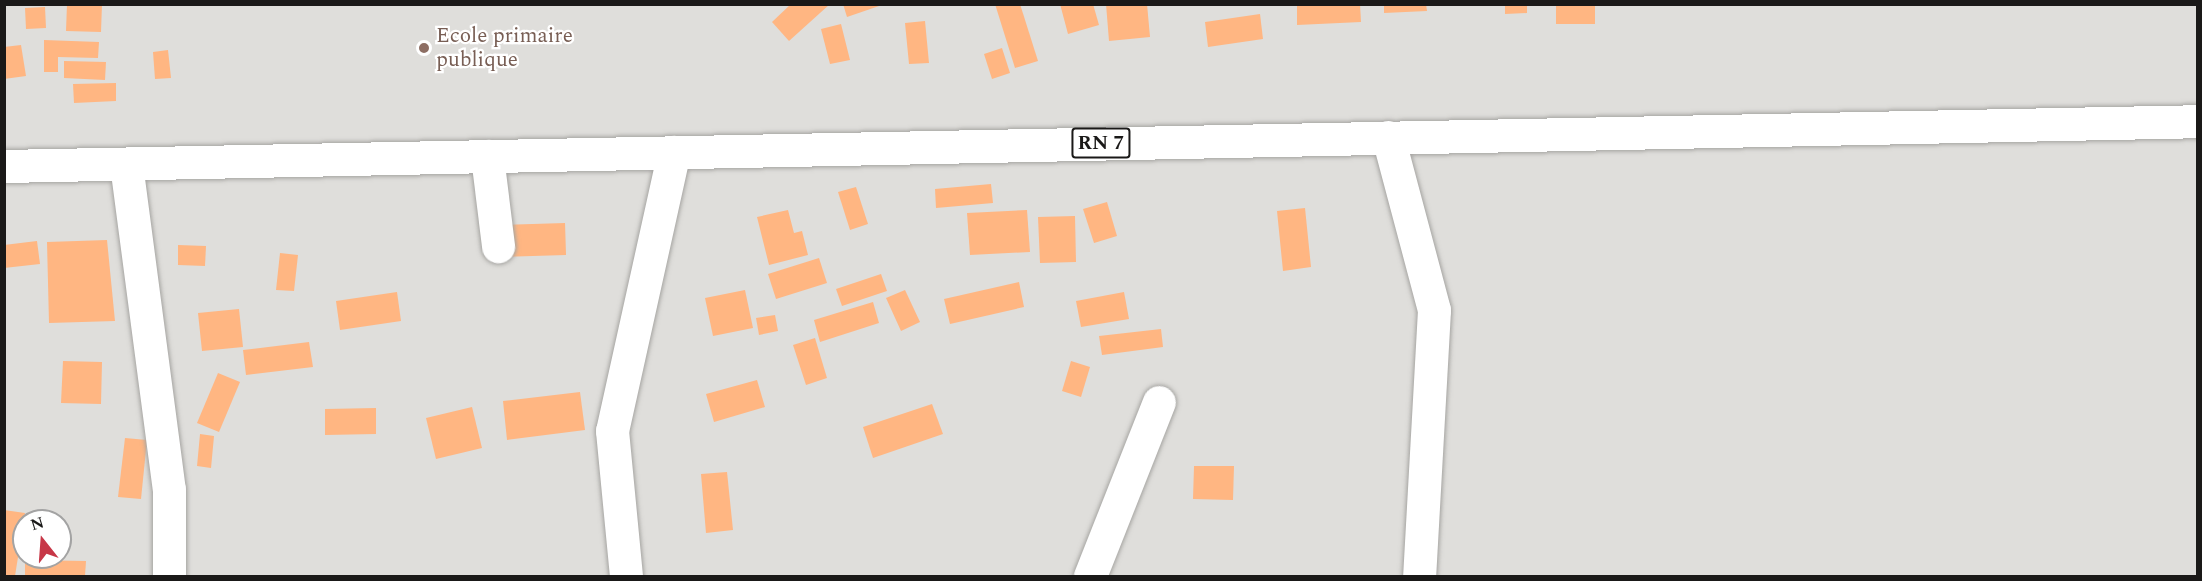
<!DOCTYPE html>
<html>
<head>
<meta charset="utf-8">
<style>
	body { margin:0 }
	#map { position:relative; width:2202px; height:581px; overflow:hidden; background:#dfdedb; font-family:Spectral,serif }
	div>[style] { position:absolute }
	[style*='--x'] { left:calc(var(--x)*1px); top:calc(var(--y)*1px); width:calc(var(--w)*1px); rotate:calc(var(--a)*1deg) }
	.building>* { inset:0; background:#ffb682 }
	.roads { filter:drop-shadow(0 0 2px #a6a5a2) drop-shadow(0 0 2px #a6a5a2) }
	.minor>* { height:33px; margin:-16.5px; padding:0 16.5px; transform-origin:16.5px; border-radius:16.5px; background:#fff }
	.major>* { height:33px; margin:-16.5px; padding:0 16.5px; transform-origin:16.5px; border-radius:16.5px; background:#fff }
	.dots>* { width:16px; height:16px; translate:-50% -50%; box-sizing:border-box; border:3px solid #fff; border-radius:50% }
	span { translate:-50% -50%; white-space:nowrap; text-align:center; line-height:1.15; -webkit-text-stroke:4.5px #fff; paint-order:stroke }
	.shield-label span { padding:2px 4px; background:#fff; border:2px solid; border-radius:4px; -webkit-text-stroke-width:0 }
	.shield-label { font-size:20px; color:#1a1918; font-weight:700 }
	.education-label { font-size:21px; color:#785e54 }
	.left { translate:0 -50%; text-align:left }
	.frame { position:absolute; inset:0; border:6px solid #1a1918; pointer-events:none }
	.north { position:absolute; left:12px; top:509px; width:60px; height:60px; box-sizing:border-box; background:#fff; border:2px solid #a3a3a3; border-radius:50%; rotate:343deg; font-size:16px; font-weight:700; line-height:24px; text-align:center; color:#1a1918 }
	.north::after { content:''; display:block; margin:auto; width:21px; height:27px; background:#c73747; clip-path:polygon(50% 0,100% 100%,50% 72%,0 100%) }
</style>
</head>
<body>
<div id="map">
	<div class="building">
		<div style="clip-path:polygon(67px 4px,102px 4px,101px 32px,66px 31px)"></div>
		<div style="clip-path:polygon(791px 4px,830px 4px,789px 41px,772px 22px)"></div>
		<div style="clip-path:polygon(843px 4px,882px 4px,882px 5px,847px 17px)"></div>
		<div style="clip-path:polygon(995px 4px,1020px 4px,1038px 61px,1015px 68px)"></div>
		<div style="clip-path:polygon(1060px 4px,1093px 4px,1099px 25px,1068px 34px)"></div>
		<div style="clip-path:polygon(1106px 4px,1147px 4px,1150px 37px,1109px 41px)"></div>
		<div style="clip-path:polygon(1297px 4px,1360px 4px,1361px 22px,1297px 25px)"></div>
		<div style="clip-path:polygon(1384px 4px,1426px 4px,1427px 11px,1384px 13px)"></div>
		<div style="clip-path:polygon(1505px 4px,1527px 4px,1527px 13px,1505px 14px)"></div>
		<div style="clip-path:polygon(1556px 4px,1595px 4px,1595px 24px,1556px 24px)"></div>
		<div style="clip-path:polygon(45px 7px,46px 28px,26px 29px,25px 8px)"></div>
		<div style="clip-path:polygon(1260px 14px,1263px 39px,1208px 47px,1205px 22px)"></div>
		<div style="clip-path:polygon(925px 21px,929px 63px,909px 64px,905px 23px)"></div>
		<div style="clip-path:polygon(841px 24px,850px 60px,830px 64px,821px 29px)"></div>
		<div style="clip-path:polygon(44px 40px,99px 42px,98px 58px,58px 57px,58px 72px,44px 72px)"></div>
		<div style="clip-path:polygon(21px 45px,26px 76px,4px 79px,4px 47px)"></div>
		<div style="clip-path:polygon(1002px 48px,1010px 73px,992px 79px,984px 54px)"></div>
		<div style="clip-path:polygon(168px 50px,171px 78px,155px 79px,153px 52px)"></div>
		<div style="clip-path:polygon(64px 61px,106px 62px,105px 80px,64px 78px)"></div>
		<div style="clip-path:polygon(116px 83px,116px 101px,74px 103px,73px 84px)"></div>
		<div style="clip-path:polygon(991px 184px,993px 203px,936px 208px,935px 189px)"></div>
		<div style="clip-path:polygon(856px 187px,868px 224px,850px 230px,838px 192px)"></div>
		<div style="clip-path:polygon(1107px 202px,1117px 236px,1094px 243px,1083px 209px)"></div>
		<div style="clip-path:polygon(1305px 208px,1311px 267px,1283px 271px,1277px 211px)"></div>
		<div style="clip-path:polygon(788px 210px,794px 233px,802px 231px,808px 255px,769px 265px,757px 217px)"></div>
		<div style="clip-path:polygon(1027px 210px,1030px 252px,970px 255px,967px 213px)"></div>
		<div style="clip-path:polygon(1075px 216px,1076px 262px,1040px 263px,1038px 217px)"></div>
		<div style="clip-path:polygon(565px 223px,566px 255px,501px 257px,500px 225px)"></div>
		<div style="clip-path:polygon(107px 240px,115px 321px,49px 323px,47px 242px)"></div>
		<div style="clip-path:polygon(37px 241px,40px 264px,4px 268px,4px 245px)"></div>
		<div style="clip-path:polygon(178px 245px,206px 246px,205px 266px,178px 265px)"></div>
		<div style="clip-path:polygon(280px 253px,298px 255px,294px 291px,276px 290px)"></div>
		<div style="clip-path:polygon(819px 258px,827px 283px,776px 299px,768px 274px)"></div>
		<div style="clip-path:polygon(881px 274px,887px 291px,842px 306px,836px 289px)"></div>
		<div style="clip-path:polygon(1019px 282px,1024px 307px,950px 324px,944px 299px)"></div>
		<div style="clip-path:polygon(745px 290px,753px 328px,713px 336px,705px 298px)"></div>
		<div style="clip-path:polygon(905px 290px,920px 322px,901px 331px,886px 298px)"></div>
		<div style="clip-path:polygon(397px 292px,401px 321px,340px 330px,336px 301px)"></div>
		<div style="clip-path:polygon(1124px 292px,1129px 319px,1081px 327px,1076px 301px)"></div>
		<div style="clip-path:polygon(873px 302px,879px 323px,820px 342px,814px 320px)"></div>
		<div style="clip-path:polygon(239px 309px,243px 347px,202px 351px,198px 313px)"></div>
		<div style="clip-path:polygon(775px 315px,778px 331px,759px 335px,756px 318px)"></div>
		<div style="clip-path:polygon(1161px 329px,1163px 347px,1102px 355px,1099px 336px)"></div>
		<div style="clip-path:polygon(815px 338px,827px 378px,806px 385px,793px 345px)"></div>
		<div style="clip-path:polygon(309px 342px,313px 367px,246px 375px,243px 350px)"></div>
		<div style="clip-path:polygon(63px 361px,102px 362px,101px 404px,61px 403px)"></div>
		<div style="clip-path:polygon(1071px 361px,1090px 367px,1081px 397px,1062px 391px)"></div>
		<div style="clip-path:polygon(218px 373px,240px 382px,219px 432px,197px 423px)"></div>
		<div style="clip-path:polygon(757px 380px,765px 407px,714px 422px,706px 394px)"></div>
		<div style="clip-path:polygon(580px 392px,585px 430px,507px 440px,503px 401px)"></div>
		<div style="clip-path:polygon(932px 404px,943px 434px,873px 458px,863px 427px)"></div>
		<div style="clip-path:polygon(472px 407px,482px 448px,436px 459px,426px 418px)"></div>
		<div style="clip-path:polygon(376px 408px,376px 434px,325px 435px,325px 409px)"></div>
		<div style="clip-path:polygon(200px 434px,214px 436px,211px 468px,197px 466px)"></div>
		<div style="clip-path:polygon(125px 438px,147px 440px,141px 499px,118px 497px)"></div>
		<div style="clip-path:polygon(1194px 466px,1234px 466px,1233px 500px,1193px 499px)"></div>
		<div style="clip-path:polygon(727px 472px,733px 530px,706px 533px,701px 474px)"></div>
		<div style="clip-path:polygon(4px 510px,25px 513px,15px 576px,4px 576px)"></div>
		<div style="clip-path:polygon(25px 560px,86px 561px,85px 576px,25px 576px)"></div>
	</div>
	<div class="roads">
		<div class="minor">
			<div style="--x:1388;--y:137;--w:179;--a:75.1"></div>
			<div style="--x:1434;--y:310;--w:266;--a:93.2"></div>
			<div style="--x:487;--y:156;--w:91;--a:83"></div>
			<div style="--x:126;--y:164;--w:328;--a:82.5"></div>
			<div style="--x:169;--y:489;--w:87;--a:90"></div>
			<div style="--x:626;--y:576;--w:146;--a:-95.5"></div>
			<div style="--x:612;--y:431;--w:286;--a:-77.5"></div>
			<div style="--x:1090;--y:576;--w:187;--a:-68.4"></div>
		</div>
		<div class="major">
			<div style="--x:4;--y:166;--w:2194;--a:-1.17"></div>
		</div>
	</div>
	<div class="dots">
		<div style="left:424px;top:48px;background:#8d6e63"></div>
	</div>
	<div class="shield-label">
		<span style="left:1101px;top:143px">RN 7</span>
	</div>
	<div class="education-label">
		<span class="left" style="left:436px;top:48px">Ecole primaire<br>publique</span>
	</div>
	<div class="frame"></div>
	<div class="north">N</div>
</div>
</body>
</html>
